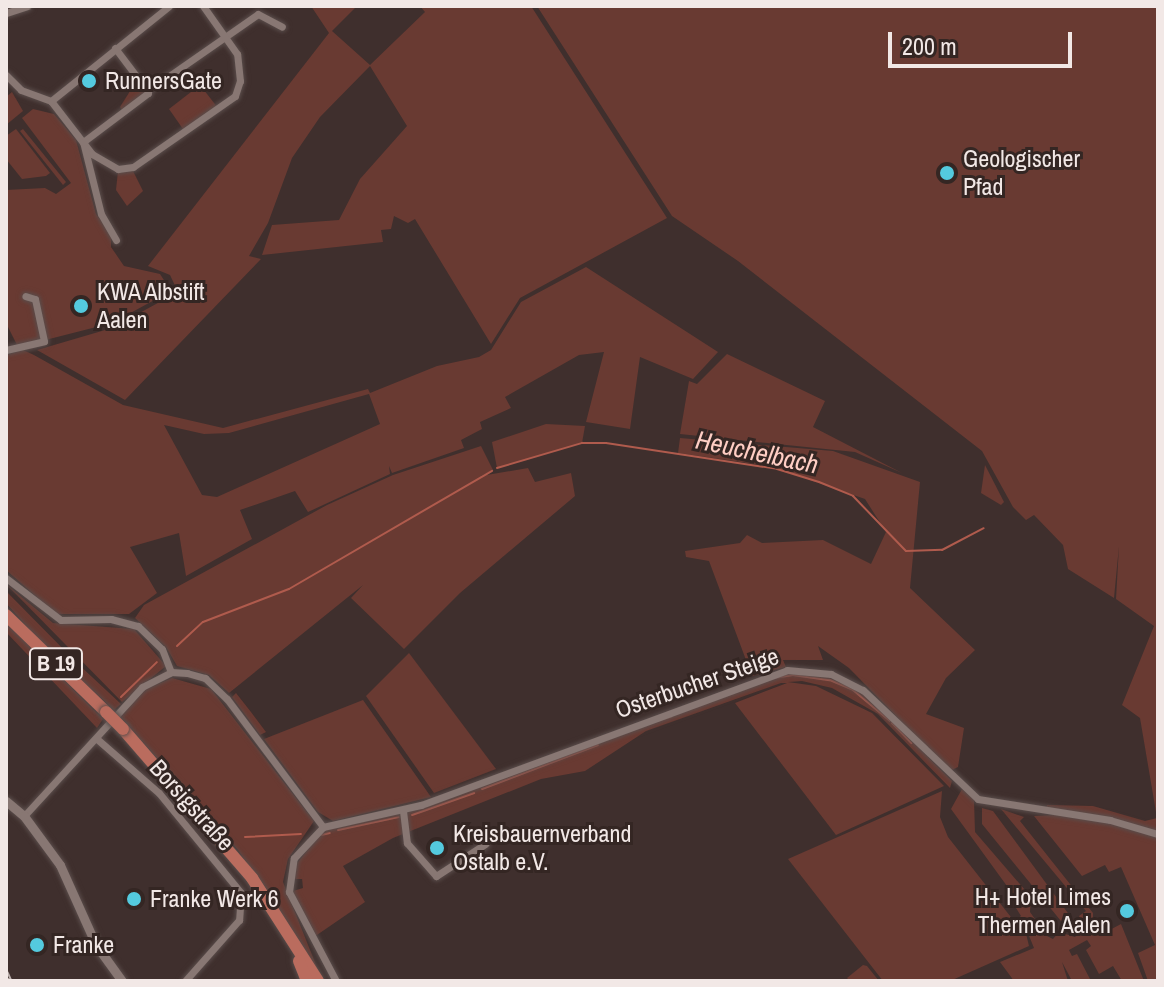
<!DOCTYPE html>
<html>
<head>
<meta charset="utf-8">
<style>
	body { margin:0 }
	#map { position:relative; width:1164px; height:987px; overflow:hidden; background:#3f2f2d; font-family:"Archivo Narrow",sans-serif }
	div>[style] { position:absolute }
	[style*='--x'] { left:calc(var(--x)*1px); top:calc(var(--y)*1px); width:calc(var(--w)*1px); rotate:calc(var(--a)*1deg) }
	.green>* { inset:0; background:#693a32 }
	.stream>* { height:2px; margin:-1px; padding:0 1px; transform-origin:1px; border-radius:1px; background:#b05b4d }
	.roads { filter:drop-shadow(0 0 2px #5a4d4b) drop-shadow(0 0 2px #5a4d4b) }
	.minor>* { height:7px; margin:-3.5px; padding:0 3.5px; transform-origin:3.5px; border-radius:3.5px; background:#887773 }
	.tertiary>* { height:9px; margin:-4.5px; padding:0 4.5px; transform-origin:4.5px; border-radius:4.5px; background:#887773 }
	.trunk>* { height:12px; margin:-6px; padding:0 6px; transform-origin:6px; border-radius:6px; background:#ba6c5e }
	.rail>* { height:5px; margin-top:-2.5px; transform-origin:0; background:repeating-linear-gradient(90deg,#342623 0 6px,#bcb0ae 0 12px); box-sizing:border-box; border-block:2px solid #bcb0ae }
	.bridges { filter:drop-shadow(0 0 2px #5a4d4b) drop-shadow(0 0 2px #5a4d4b) }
	.trunk-bridge>* { height:12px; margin:-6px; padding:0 6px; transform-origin:6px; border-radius:6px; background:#ba6c5e }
	.dots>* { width:22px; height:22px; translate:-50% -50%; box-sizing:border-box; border:4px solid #342623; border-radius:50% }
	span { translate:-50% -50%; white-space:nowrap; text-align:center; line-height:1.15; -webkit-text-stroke:6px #342623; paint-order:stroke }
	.shield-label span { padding:2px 6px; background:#342623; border:2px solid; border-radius:6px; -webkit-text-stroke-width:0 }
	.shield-label { font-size:22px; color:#f2e8e6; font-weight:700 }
	.poi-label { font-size:24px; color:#f2e8e6 }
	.left { translate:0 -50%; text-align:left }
	.right { translate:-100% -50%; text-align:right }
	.street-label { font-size:24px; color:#f2e8e6 }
	.water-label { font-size:26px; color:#ffcec4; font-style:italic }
	.frame { position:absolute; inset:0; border:8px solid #f2e8e6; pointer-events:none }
	.scale { position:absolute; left:888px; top:32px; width:184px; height:36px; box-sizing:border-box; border:4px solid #f2e8e6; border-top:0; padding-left:10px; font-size:24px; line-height:28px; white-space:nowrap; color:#f2e8e6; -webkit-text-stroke:6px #342623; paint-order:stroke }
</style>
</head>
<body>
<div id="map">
	<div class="green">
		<div style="clip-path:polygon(311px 6px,357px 6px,332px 31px,370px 65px,425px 12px,420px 6px,531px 6px,667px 218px,520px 298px,491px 344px,415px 219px,408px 223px,394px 216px,391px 229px,381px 230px,383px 242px,262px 255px,272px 225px,339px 220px,360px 179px,407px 126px,370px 66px,320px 117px,292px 158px,268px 223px,249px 256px,261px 259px,125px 400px,37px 350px,112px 328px,178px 292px,170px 275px,148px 266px,329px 33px)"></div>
		<div style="clip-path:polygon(537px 6px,1158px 6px,1158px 981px,1148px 981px,1138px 953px,1155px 945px,1121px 867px,1109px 872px,1105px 865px,1082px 876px,1034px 816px,1055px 815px,1045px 811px,1047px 805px,1093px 806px,1145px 821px,1157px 818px,1140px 718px,1122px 705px,1154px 626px,1116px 599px,1119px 546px,1114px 598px,1068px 569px,1063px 545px,1034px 515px,1026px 520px,1013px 507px,982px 451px,738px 261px,672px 216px)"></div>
		<div style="clip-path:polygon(137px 80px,146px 93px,123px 111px,120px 107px)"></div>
		<div style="clip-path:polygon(200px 85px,218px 108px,185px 132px,169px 109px)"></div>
		<div style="clip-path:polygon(12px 92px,23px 111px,6px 125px,6px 97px)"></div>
		<div style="clip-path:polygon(33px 109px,54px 114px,76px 140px,96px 214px,111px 233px,111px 247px,124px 266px,160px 274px,171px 291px,112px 323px,18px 347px,6px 323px,6px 190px,45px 188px,56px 194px,71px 183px,22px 118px)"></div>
		<div style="clip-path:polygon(16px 129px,50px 173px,46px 176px,22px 179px,6px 159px,6px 136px)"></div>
		<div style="clip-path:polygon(23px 129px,66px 182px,63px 185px,20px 131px)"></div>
		<div style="clip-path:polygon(132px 169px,143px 191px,127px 206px,116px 190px,118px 171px)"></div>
		<div style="clip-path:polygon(evenodd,586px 267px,718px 352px,693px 379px,640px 357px,630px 429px,586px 422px,604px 352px,579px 355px,505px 397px,511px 408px,480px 422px,482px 429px,461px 440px,464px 448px,392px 473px,389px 466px,390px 474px,308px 512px,295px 491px,240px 510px,252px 539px,186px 576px,179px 533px,130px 547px,157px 593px,129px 614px,56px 614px,6px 570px,6px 355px,23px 350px,34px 355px,123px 405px,223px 428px,368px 389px,370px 393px,437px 366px,479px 357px,491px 350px,521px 302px,586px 267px,369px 394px,380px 424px,217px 497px,202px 495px,164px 425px,204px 434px,229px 433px,369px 394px)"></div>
		<div style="clip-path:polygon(727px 354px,825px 401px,813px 427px,902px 473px,855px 452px,680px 434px,689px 381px,697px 384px)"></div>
		<div style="clip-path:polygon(546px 424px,585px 426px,582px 443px,497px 468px,492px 442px)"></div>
		<div style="clip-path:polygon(680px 438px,833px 451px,920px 482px,910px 588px,975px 650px,946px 678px,926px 714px,964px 728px,958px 767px,950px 771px,849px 668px,818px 646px,823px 660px,783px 660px,786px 667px,752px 676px,709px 561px,686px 557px,685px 551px,740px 543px,747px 535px,762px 543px,823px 540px,871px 564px,886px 532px,865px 499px,770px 466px,678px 453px)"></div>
		<div style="clip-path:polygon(481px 446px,493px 470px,481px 476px,528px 468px,535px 482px,571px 473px,575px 496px,460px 593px,404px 649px,351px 598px,363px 585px,229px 693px,209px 675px,177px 666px,166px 647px,135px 618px,144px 605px,327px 505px,393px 475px)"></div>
		<div style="clip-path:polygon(985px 465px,1004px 502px,1001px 505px,981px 493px)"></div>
		<div style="clip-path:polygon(6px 584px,53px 623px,134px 629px,166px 666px,122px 702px)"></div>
		<div style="clip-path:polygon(6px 591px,77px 663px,121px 704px,114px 710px,39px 640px,6px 603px)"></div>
		<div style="clip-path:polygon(6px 623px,103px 719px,97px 728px,6px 632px)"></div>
		<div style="clip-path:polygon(409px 653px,496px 769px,434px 793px,366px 696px)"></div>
		<div style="clip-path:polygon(785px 673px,825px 676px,862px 692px,952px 781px,950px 788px,878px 714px,832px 688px,802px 681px,788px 682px,816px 686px,872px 713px,944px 786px,836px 835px,735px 703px,787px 683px,781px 683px,646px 731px,585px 771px,541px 779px,393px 838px,343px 866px,365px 902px,314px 937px,296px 904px,293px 891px,303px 888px,302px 879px,292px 879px,295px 866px,322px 831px,418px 810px)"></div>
		<div style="clip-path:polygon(172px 678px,211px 689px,314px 821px,288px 859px,283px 882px,318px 970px,238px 850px,120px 716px,144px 690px)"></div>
		<div style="clip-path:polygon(236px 693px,251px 712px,266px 732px,260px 735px,232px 697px)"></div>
		<div style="clip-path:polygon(363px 700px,431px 797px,333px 821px,318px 812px,264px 739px)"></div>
		<div style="clip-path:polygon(962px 789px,974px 800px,975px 832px,1031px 897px,1030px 912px,1047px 936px,1053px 939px,1059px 932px,1075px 937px,1084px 927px,1079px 916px,1086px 911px,1001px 809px,1024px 817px,1020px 821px,1093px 913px,1093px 928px,1104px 933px,1121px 924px,1144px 981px,1122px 981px,1113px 966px,1099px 974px,1086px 950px,1091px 946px,1087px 940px,1069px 950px,1072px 956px,1077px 954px,1090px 979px,1072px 981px,1062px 962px,1068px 981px,1014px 981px,1000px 962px,1034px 948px,1023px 921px,1029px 946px,950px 981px,883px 981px,788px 859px,942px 791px,940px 817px,948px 837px,1014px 921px,1021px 916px,1016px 908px,1020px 904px,951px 809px)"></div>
		<div style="clip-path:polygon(982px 808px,993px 811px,1073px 920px,1076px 918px,1069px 931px,982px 824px)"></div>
		<div style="clip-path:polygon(863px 965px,867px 966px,879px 981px,850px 981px,847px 978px)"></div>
	</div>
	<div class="stream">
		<div style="--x:497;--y:468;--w:89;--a:-16.4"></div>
		<div style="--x:582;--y:443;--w:24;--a:0"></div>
		<div style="--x:606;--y:443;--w:173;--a:8.6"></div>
		<div style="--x:777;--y:469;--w:44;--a:17.2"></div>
		<div style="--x:819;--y:482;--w:37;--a:22"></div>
		<div style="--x:853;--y:496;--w:76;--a:46.1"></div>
		<div style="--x:906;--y:551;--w:36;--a:-2"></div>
		<div style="--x:942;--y:550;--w:47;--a:-27.6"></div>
		<div style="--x:177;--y:646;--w:35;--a:-43"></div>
		<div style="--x:203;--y:622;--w:92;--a:-21"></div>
		<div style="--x:289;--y:589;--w:235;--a:-30.2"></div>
		<div style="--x:774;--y:678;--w:19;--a:-9"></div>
		<div style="--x:793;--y:675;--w:37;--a:8"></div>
		<div style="--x:830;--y:680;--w:25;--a:23"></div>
		<div style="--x:853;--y:690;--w:48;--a:40"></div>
		<div style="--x:121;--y:697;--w:50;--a:-44.2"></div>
		<div style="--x:657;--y:721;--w:15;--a:-16"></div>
		<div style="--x:892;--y:723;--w:28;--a:46"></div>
		<div style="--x:482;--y:789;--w:124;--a:-20.8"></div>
		<div style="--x:412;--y:815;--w:66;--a:-19.5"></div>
		<div style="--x:338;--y:830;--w:62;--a:-12"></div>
		<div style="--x:321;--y:835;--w:9;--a:-13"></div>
		<div style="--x:245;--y:837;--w:56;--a:-3.1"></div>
	</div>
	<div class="roads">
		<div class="minor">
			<div style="--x:6;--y:13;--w:22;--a:-18"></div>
			<div style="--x:115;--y:48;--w:41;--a:52.9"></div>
			<div style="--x:140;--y:81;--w:16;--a:14"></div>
			<div style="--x:156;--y:85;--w:124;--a:-34.8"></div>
			<div style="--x:258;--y:14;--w:27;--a:28"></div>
			<div style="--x:6;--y:75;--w:21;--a:45"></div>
			<div style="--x:21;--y:90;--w:32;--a:20"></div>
			<div style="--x:51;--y:101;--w:67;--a:52.3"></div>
			<div style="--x:92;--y:154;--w:30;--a:30"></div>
			<div style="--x:118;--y:169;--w:15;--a:-8"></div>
			<div style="--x:133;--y:167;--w:124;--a:-34.8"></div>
			<div style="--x:235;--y:96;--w:16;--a:-72"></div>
			<div style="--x:240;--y:81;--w:27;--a:-96"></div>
			<div style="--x:237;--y:54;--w:59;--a:-125.3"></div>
			<div style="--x:51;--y:101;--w:151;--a:-38.8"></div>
			<div style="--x:116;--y:240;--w:30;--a:-120"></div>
			<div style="--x:101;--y:214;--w:74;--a:-104"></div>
			<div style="--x:83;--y:142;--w:81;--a:-37"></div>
			<div style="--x:148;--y:93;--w:8;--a:-83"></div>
			<div style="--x:6;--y:350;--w:39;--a:-13"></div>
			<div style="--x:44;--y:341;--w:43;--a:-102.1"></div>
			<div style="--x:35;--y:299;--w:10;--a:-163"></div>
			<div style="--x:6;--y:578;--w:69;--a:37.4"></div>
			<div style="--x:61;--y:620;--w:50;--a:-1.1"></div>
			<div style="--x:111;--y:619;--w:28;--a:15"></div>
			<div style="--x:138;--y:626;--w:33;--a:44"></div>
			<div style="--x:162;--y:649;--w:25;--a:69"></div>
			<div style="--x:97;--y:739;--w:82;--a:41.1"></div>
			<div style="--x:159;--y:793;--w:129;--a:50.6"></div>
			<div style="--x:241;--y:893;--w:27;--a:94"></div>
			<div style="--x:239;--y:920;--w:81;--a:131.5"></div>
			<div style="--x:403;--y:811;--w:32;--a:83"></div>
			<div style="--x:407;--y:843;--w:44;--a:48.7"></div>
			<div style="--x:436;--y:876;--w:59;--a:-33.1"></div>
			<div style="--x:24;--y:816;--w:175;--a:-47.5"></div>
			<div style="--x:142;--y:687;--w:33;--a:-27"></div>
			<div style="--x:171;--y:672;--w:16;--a:4"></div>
			<div style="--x:187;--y:673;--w:19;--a:16"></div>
			<div style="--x:205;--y:678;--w:30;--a:44"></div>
			<div style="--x:227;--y:699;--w:160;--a:53.1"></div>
			<div style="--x:336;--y:981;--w:101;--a:-117.8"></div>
			<div style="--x:289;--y:892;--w:34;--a:-82"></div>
			<div style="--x:294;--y:858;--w:42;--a:-46.9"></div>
			<div style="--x:323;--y:827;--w:100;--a:-12.7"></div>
			<div style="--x:421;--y:805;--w:390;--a:-20.2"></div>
			<div style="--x:787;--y:670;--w:44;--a:5.2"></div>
			<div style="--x:831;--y:674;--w:36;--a:27"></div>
			<div style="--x:863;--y:690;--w:158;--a:43.5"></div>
			<div style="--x:978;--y:799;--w:134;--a:9"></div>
			<div style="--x:1110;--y:820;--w:50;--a:16.3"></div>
		</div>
		<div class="tertiary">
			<div style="--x:6;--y:801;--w:23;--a:40"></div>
			<div style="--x:24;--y:816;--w:61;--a:53.7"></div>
			<div style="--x:60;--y:865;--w:88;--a:65.8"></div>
			<div style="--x:96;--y:945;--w:44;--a:54.2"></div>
		</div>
		<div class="trunk">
			<div style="--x:6;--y:615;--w:139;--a:44.1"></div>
			<div style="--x:123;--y:729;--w:197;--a:49.1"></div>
			<div style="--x:252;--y:878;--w:122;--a:57.3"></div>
			<div style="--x:299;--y:961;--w:22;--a:68"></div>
		</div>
	</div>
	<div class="rail">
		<div style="--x:6;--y:972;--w:10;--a:66"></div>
	</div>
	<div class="bridges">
		<div class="trunk-bridge">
			<div style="--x:106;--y:712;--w:24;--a:45"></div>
		</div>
	</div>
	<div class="dots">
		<div style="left:89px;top:81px;background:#54cade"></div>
		<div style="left:947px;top:173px;background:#54cade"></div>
		<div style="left:81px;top:306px;background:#54cade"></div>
		<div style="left:437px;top:848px;background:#54cade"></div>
		<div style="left:134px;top:899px;background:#54cade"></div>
		<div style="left:1127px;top:911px;background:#54cade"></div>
		<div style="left:37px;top:945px;background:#54cade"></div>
	</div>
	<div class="shield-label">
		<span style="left:56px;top:664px">B 19</span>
	</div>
	<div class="poi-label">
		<span class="left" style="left:105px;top:81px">RunnersGate</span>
		<span class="left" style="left:963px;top:173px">Geologischer<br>Pfad</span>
		<span class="left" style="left:97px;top:306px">KWA Albstift<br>Aalen</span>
		<span class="left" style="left:453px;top:848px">Kreisbauernverband<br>Ostalb e.V.</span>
		<span class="right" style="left:1111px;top:911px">H+ Hotel Limes<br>Thermen Aalen</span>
		<span class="left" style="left:150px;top:899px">Franke Werk 6</span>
		<span class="left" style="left:53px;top:945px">Franke</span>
	</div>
	<div class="street-label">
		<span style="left:697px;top:683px;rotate:-19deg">Osterbucher Steige</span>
		<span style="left:192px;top:805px;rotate:48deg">Borsigstraße</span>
	</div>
	<div class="water-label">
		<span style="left:757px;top:452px;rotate:12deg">Heuchelbach</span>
	</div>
	<div class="frame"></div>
	<div class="scale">200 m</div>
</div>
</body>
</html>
